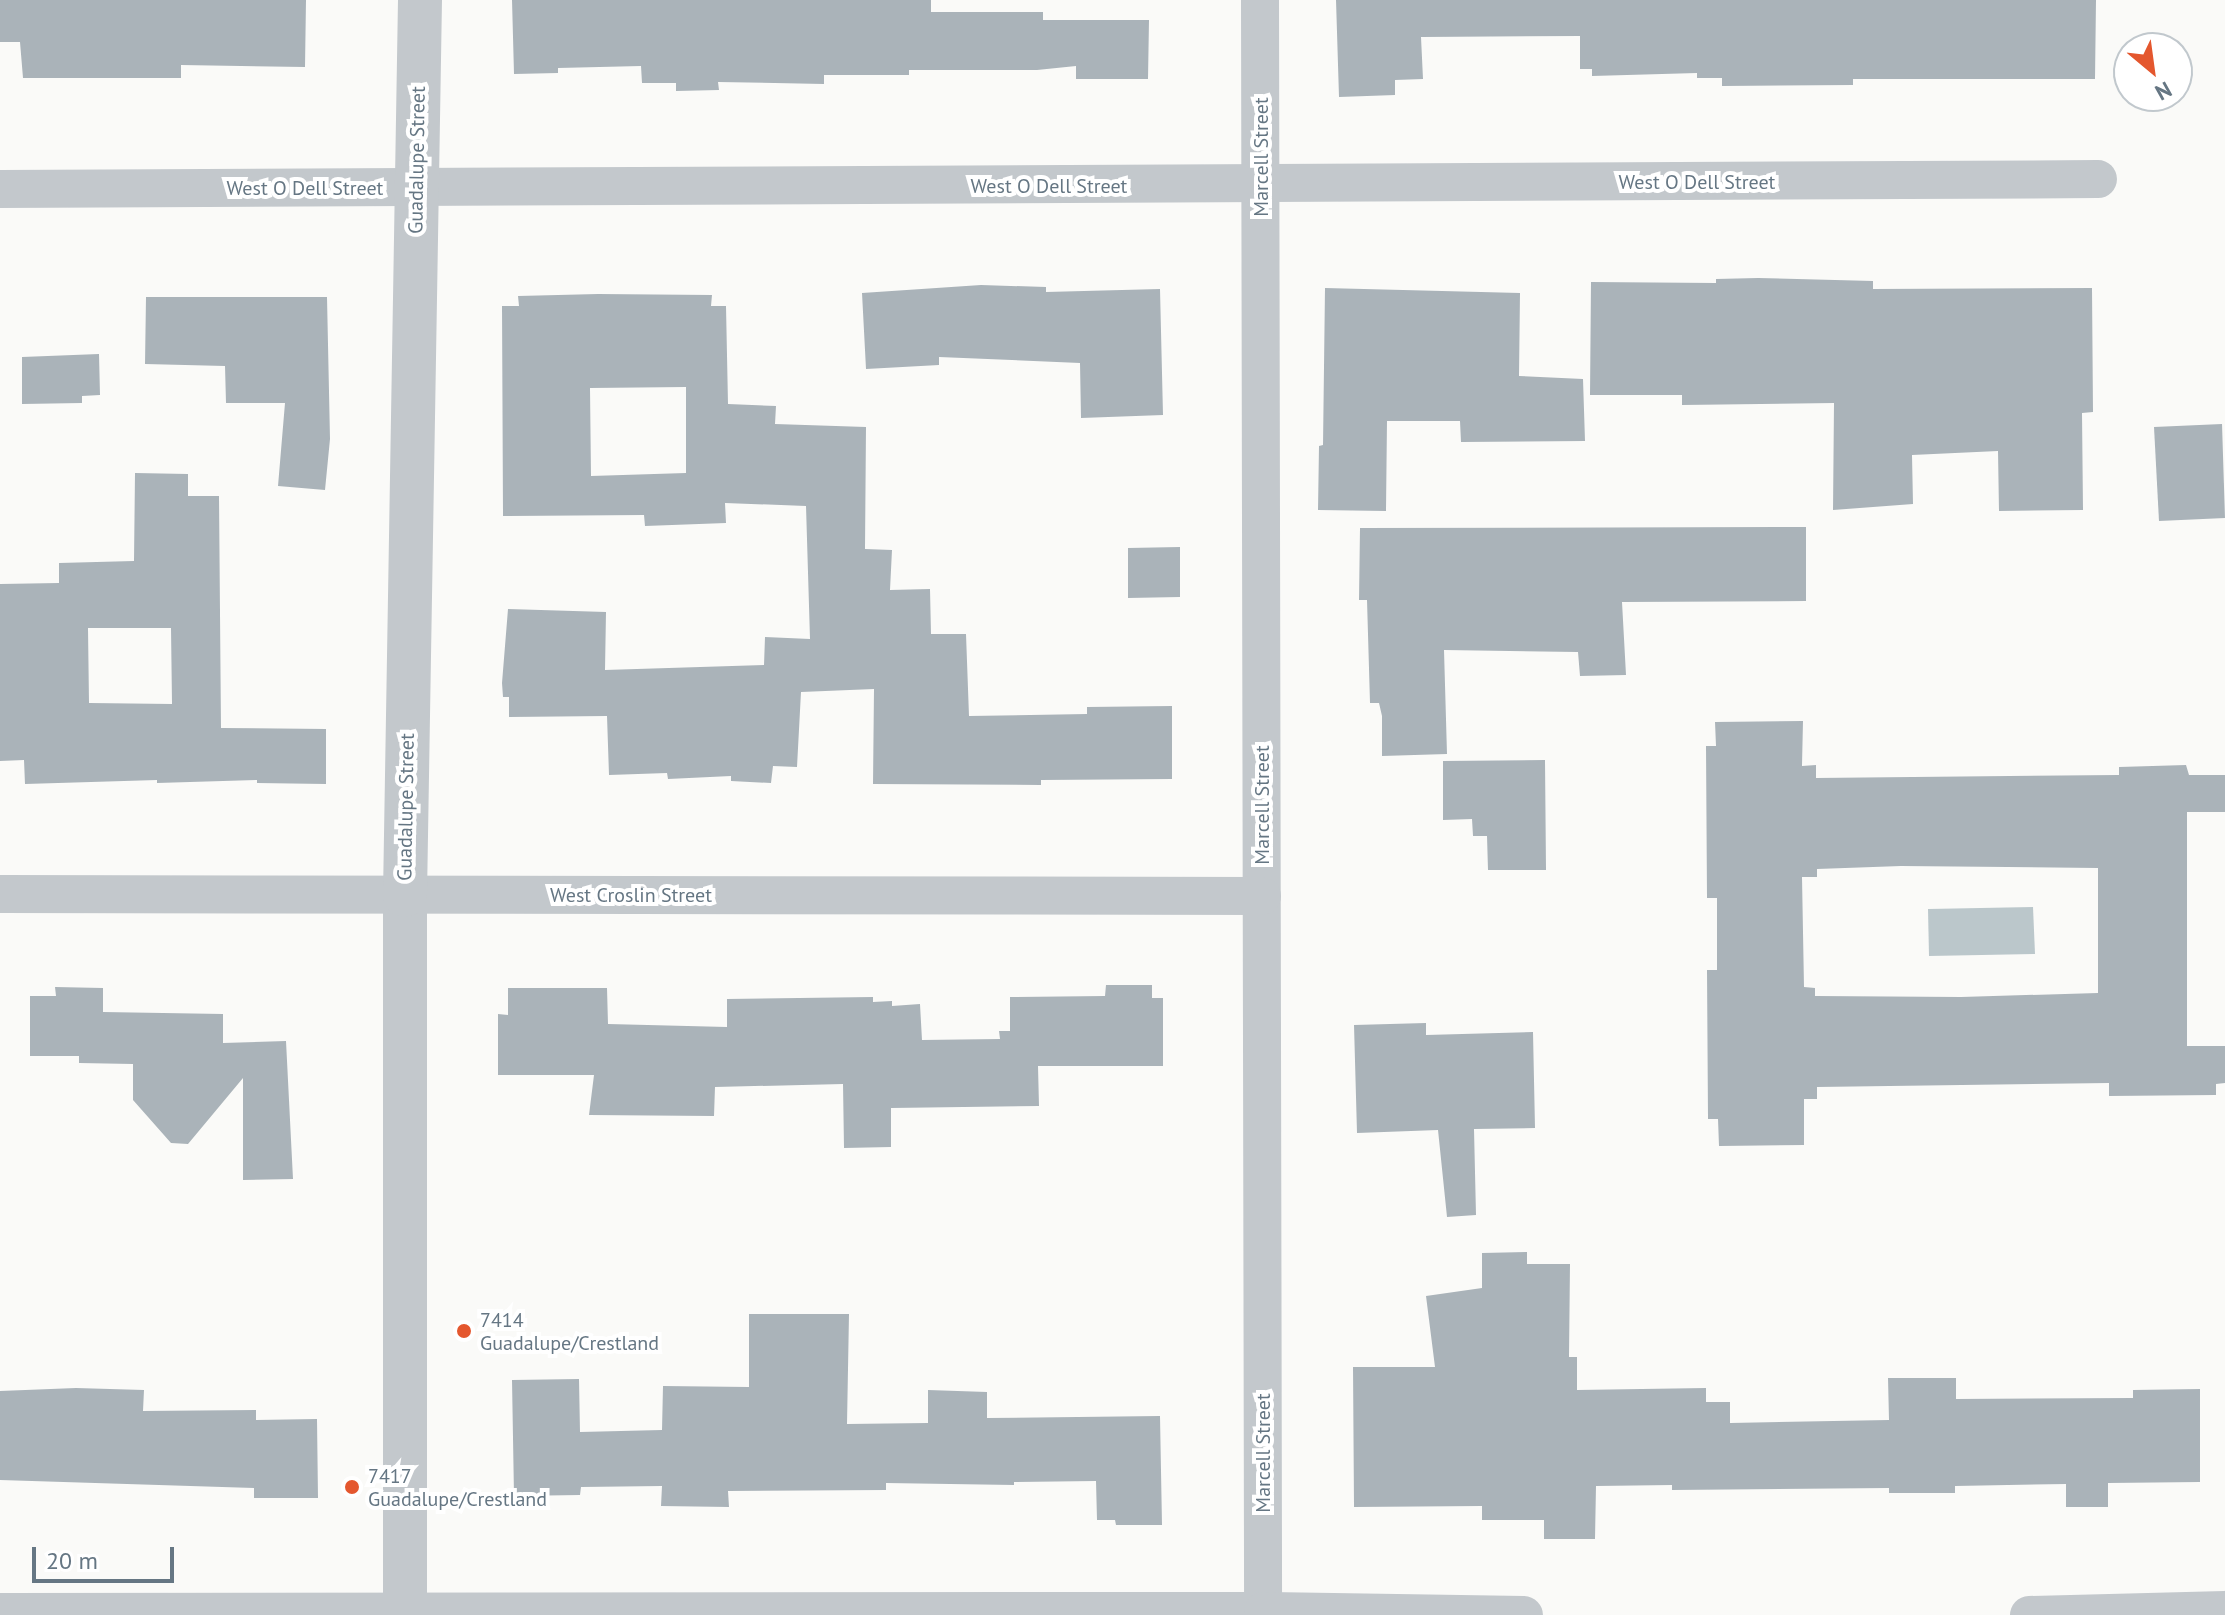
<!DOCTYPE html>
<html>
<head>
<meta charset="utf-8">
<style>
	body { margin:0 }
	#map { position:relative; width:2225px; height:1615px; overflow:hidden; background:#fafaf8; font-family:"PT Sans",sans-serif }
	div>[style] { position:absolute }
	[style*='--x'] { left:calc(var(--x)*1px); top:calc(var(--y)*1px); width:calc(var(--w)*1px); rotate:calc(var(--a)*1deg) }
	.water>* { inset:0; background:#bbc7cb }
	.building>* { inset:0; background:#aab3b9 }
	.minor>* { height:38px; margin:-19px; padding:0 19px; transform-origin:19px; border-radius:19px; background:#c3c8cc }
	.tertiary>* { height:44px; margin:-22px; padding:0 22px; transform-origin:22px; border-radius:22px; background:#c3c8cc }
	.dots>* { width:22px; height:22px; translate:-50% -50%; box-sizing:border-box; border:4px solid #fff; border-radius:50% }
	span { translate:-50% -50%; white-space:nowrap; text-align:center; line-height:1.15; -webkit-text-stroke:8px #fff; paint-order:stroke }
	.street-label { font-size:20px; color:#657683 }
	.poi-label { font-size:20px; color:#657683 }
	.left { translate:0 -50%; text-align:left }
	.north { position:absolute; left:2113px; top:32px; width:80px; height:80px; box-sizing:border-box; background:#fff; border:2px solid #c1c8cd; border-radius:50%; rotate:151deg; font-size:22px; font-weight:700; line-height:32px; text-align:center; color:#657683 }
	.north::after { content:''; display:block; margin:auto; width:28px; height:36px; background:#e4572e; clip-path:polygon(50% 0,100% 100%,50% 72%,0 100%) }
	.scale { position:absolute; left:32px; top:1547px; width:142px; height:36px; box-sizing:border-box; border:4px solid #657683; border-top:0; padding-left:10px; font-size:24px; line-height:28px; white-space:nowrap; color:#657683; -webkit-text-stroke:6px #fff; paint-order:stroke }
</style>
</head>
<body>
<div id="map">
	<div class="water">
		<div style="clip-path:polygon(2033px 907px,2035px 954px,1929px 956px,1928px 909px)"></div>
	</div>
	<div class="building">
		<div style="clip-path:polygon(0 0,306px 0,305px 67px,181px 65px,181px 78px,23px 78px,20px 42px,0 42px)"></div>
		<div style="clip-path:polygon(512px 0,931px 0,931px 12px,1043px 12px,1043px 20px,1149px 20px,1148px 79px,1076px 79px,1076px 66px,1037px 70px,909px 70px,909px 75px,824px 75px,824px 84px,718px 82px,719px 90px,676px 91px,676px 83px,642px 83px,641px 66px,558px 68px,558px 73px,514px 74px)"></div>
		<div style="clip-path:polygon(1336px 0,2096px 0,2095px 79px,1853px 79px,1853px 85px,1722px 86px,1722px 78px,1697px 78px,1697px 73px,1592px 76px,1592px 69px,1580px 69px,1580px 36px,1421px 37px,1423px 79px,1395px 80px,1395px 95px,1339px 97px)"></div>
		<div style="clip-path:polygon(1758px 278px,1873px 281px,1873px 289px,2092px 288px,2093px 412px,2082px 413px,2083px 510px,1999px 511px,1998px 451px,1912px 455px,1913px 504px,1833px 510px,1834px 403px,1682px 405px,1682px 395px,1590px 395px,1591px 282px,1716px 283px,1716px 279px)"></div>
		<div style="clip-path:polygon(981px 285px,1046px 287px,1046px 292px,1160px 289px,1163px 415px,1081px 418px,1080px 363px,939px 357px,939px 365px,866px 369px,862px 293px)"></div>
		<div style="clip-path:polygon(1325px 288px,1520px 293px,1519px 376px,1583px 379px,1585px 441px,1461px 442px,1460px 421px,1387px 421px,1386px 511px,1318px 510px,1319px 446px,1323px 445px)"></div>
		<div style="clip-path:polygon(evenodd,598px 294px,712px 295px,711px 306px,726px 306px,728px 404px,776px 406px,775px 424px,866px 427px,865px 549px,892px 550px,890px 590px,930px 589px,931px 634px,966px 634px,969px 716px,1087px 714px,1087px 707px,1172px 706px,1172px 779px,1041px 780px,1041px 785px,873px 784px,874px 689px,801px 692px,797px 767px,773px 766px,771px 783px,731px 781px,731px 776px,668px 779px,667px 773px,609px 775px,607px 716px,509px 717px,509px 697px,503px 697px,502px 683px,508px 609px,606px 612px,605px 670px,764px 665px,765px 637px,810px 639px,806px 506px,725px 503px,726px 523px,645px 526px,644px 515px,503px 516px,502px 306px,519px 306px,518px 296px,598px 294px,686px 387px,686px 473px,591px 476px,590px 388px,686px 387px)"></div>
		<div style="clip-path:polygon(146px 297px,327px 297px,330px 439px,325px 490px,278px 486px,285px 403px,226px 403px,225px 366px,145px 364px)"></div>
		<div style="clip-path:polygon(99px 354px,100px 395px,82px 396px,82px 403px,22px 404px,22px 357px)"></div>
		<div style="clip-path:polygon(2222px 424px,2225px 518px,2159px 521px,2154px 427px)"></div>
		<div style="clip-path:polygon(evenodd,135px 473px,188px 474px,188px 496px,219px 496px,221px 728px,326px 729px,326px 784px,257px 783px,257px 780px,157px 783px,157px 780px,25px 784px,24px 760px,0 761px,0 584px,59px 583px,59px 563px,134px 561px,135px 473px,88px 628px,171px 628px,172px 704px,89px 703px,88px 628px)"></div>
		<div style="clip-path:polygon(1806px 527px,1806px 601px,1622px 602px,1626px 675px,1580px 676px,1578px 652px,1444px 650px,1447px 754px,1382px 756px,1382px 716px,1379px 703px,1370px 703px,1367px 600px,1359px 600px,1360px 528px)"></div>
		<div style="clip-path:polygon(1180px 547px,1180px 597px,1128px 598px,1128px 548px)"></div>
		<div style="clip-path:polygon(evenodd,1803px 721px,1802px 766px,1816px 765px,1816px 778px,2119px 775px,2119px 767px,2186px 765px,2189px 775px,2225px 775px,2225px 812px,2187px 812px,2187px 1046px,2225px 1046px,2225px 1083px,2216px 1084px,2216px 1095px,2109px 1096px,2109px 1083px,1817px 1087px,1817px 1099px,1804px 1099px,1804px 1145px,1719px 1146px,1718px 1119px,1708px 1119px,1707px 970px,1717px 970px,1717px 898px,1707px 898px,1706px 746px,1716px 746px,1715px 722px,1803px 721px,1901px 866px,2098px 868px,2098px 993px,1961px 997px,1815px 996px,1815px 988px,1804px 987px,1802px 877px,1817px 877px,1817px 869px,1901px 866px)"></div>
		<div style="clip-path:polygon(1545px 760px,1546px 870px,1488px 870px,1487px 836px,1473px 836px,1472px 819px,1443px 820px,1443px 761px)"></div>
		<div style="clip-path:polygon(1106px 985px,1152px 985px,1152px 998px,1163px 998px,1163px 1066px,1038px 1066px,1039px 1106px,891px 1108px,891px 1147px,844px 1148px,843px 1084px,715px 1087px,714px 1116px,589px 1115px,594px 1075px,498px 1075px,498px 1014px,508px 1015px,508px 988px,607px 988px,608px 1024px,727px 1027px,727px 999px,873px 997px,873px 1002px,892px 1001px,892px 1006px,920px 1004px,922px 1040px,1000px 1039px,999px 1031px,1010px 1031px,1010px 997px,1105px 996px)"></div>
		<div style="clip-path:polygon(55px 987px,103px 988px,103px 1012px,223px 1014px,223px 1043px,286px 1041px,293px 1179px,243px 1180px,243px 1078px,188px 1144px,171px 1143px,133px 1100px,133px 1064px,79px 1063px,79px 1056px,30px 1056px,30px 996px,56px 996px)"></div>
		<div style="clip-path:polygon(1426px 1023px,1426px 1035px,1533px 1032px,1535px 1128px,1474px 1129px,1476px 1215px,1447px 1217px,1438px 1130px,1357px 1133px,1354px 1025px)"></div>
		<div style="clip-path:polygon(1527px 1252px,1527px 1264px,1570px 1264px,1569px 1357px,1577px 1357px,1577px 1390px,1706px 1388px,1706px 1402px,1730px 1402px,1730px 1423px,1889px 1420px,1888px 1378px,1956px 1378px,1956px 1399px,2133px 1398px,2133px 1390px,2200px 1389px,2200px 1482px,2108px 1483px,2108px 1507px,2066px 1507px,2066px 1484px,1955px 1486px,1955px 1493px,1889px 1493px,1889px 1488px,1672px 1490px,1672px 1485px,1596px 1486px,1595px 1539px,1544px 1539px,1544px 1520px,1482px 1520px,1482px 1506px,1354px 1507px,1353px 1367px,1435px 1367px,1426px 1296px,1482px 1288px,1482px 1253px)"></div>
		<div style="clip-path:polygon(749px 1314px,849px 1314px,847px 1424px,928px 1423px,928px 1390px,987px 1392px,987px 1418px,1160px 1416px,1162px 1525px,1116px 1525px,1115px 1520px,1097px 1520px,1096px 1481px,1014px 1482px,1014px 1485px,886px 1483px,886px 1490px,728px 1491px,729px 1507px,661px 1506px,662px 1486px,581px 1487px,580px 1495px,514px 1496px,512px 1380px,579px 1379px,580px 1432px,662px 1430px,663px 1386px,749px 1387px)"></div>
		<div style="clip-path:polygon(76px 1388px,144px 1390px,143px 1411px,256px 1410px,256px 1420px,317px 1419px,318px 1498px,254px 1498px,254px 1488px,0 1480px,0 1391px)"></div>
	</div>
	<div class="minor">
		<div style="--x:1260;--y:0;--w:1611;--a:89.89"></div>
		<div style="--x:0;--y:189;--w:2098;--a:-0.27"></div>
		<div style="--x:0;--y:894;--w:1262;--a:0.09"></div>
		<div style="--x:0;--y:1612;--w:1263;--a:-0.05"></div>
		<div style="--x:1263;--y:1611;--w:261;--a:0.9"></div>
		<div style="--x:2029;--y:1615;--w:196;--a:-1.5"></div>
	</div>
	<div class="tertiary">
		<div style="--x:405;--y:1615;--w:720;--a:-90"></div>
		<div style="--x:405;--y:895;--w:895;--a:-89.04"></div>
	</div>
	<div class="dots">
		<div style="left:464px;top:1331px;background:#e4572e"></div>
		<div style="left:352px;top:1487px;background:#e4572e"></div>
	</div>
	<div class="street-label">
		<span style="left:1261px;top:157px;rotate:-90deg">Marcell Street</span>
		<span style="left:417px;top:160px;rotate:-89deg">Guadalupe Street</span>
		<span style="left:1697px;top:182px">West O Dell Street</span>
		<span style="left:1049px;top:186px">West O Dell Street</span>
		<span style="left:305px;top:188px">West O Dell Street</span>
		<span style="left:1262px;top:805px;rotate:-90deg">Marcell Street</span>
		<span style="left:406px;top:807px;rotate:-89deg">Guadalupe Street</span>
		<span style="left:631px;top:895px">West Croslin Street</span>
		<span style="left:1263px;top:1453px;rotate:-90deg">Marcell Street</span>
	</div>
	<div class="poi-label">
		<span class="left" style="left:480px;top:1332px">7414<br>Guadalupe/Crestland</span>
		<span class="left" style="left:368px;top:1488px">7417<br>Guadalupe/Crestland</span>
	</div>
	<div class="north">N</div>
	<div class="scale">20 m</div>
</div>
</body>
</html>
